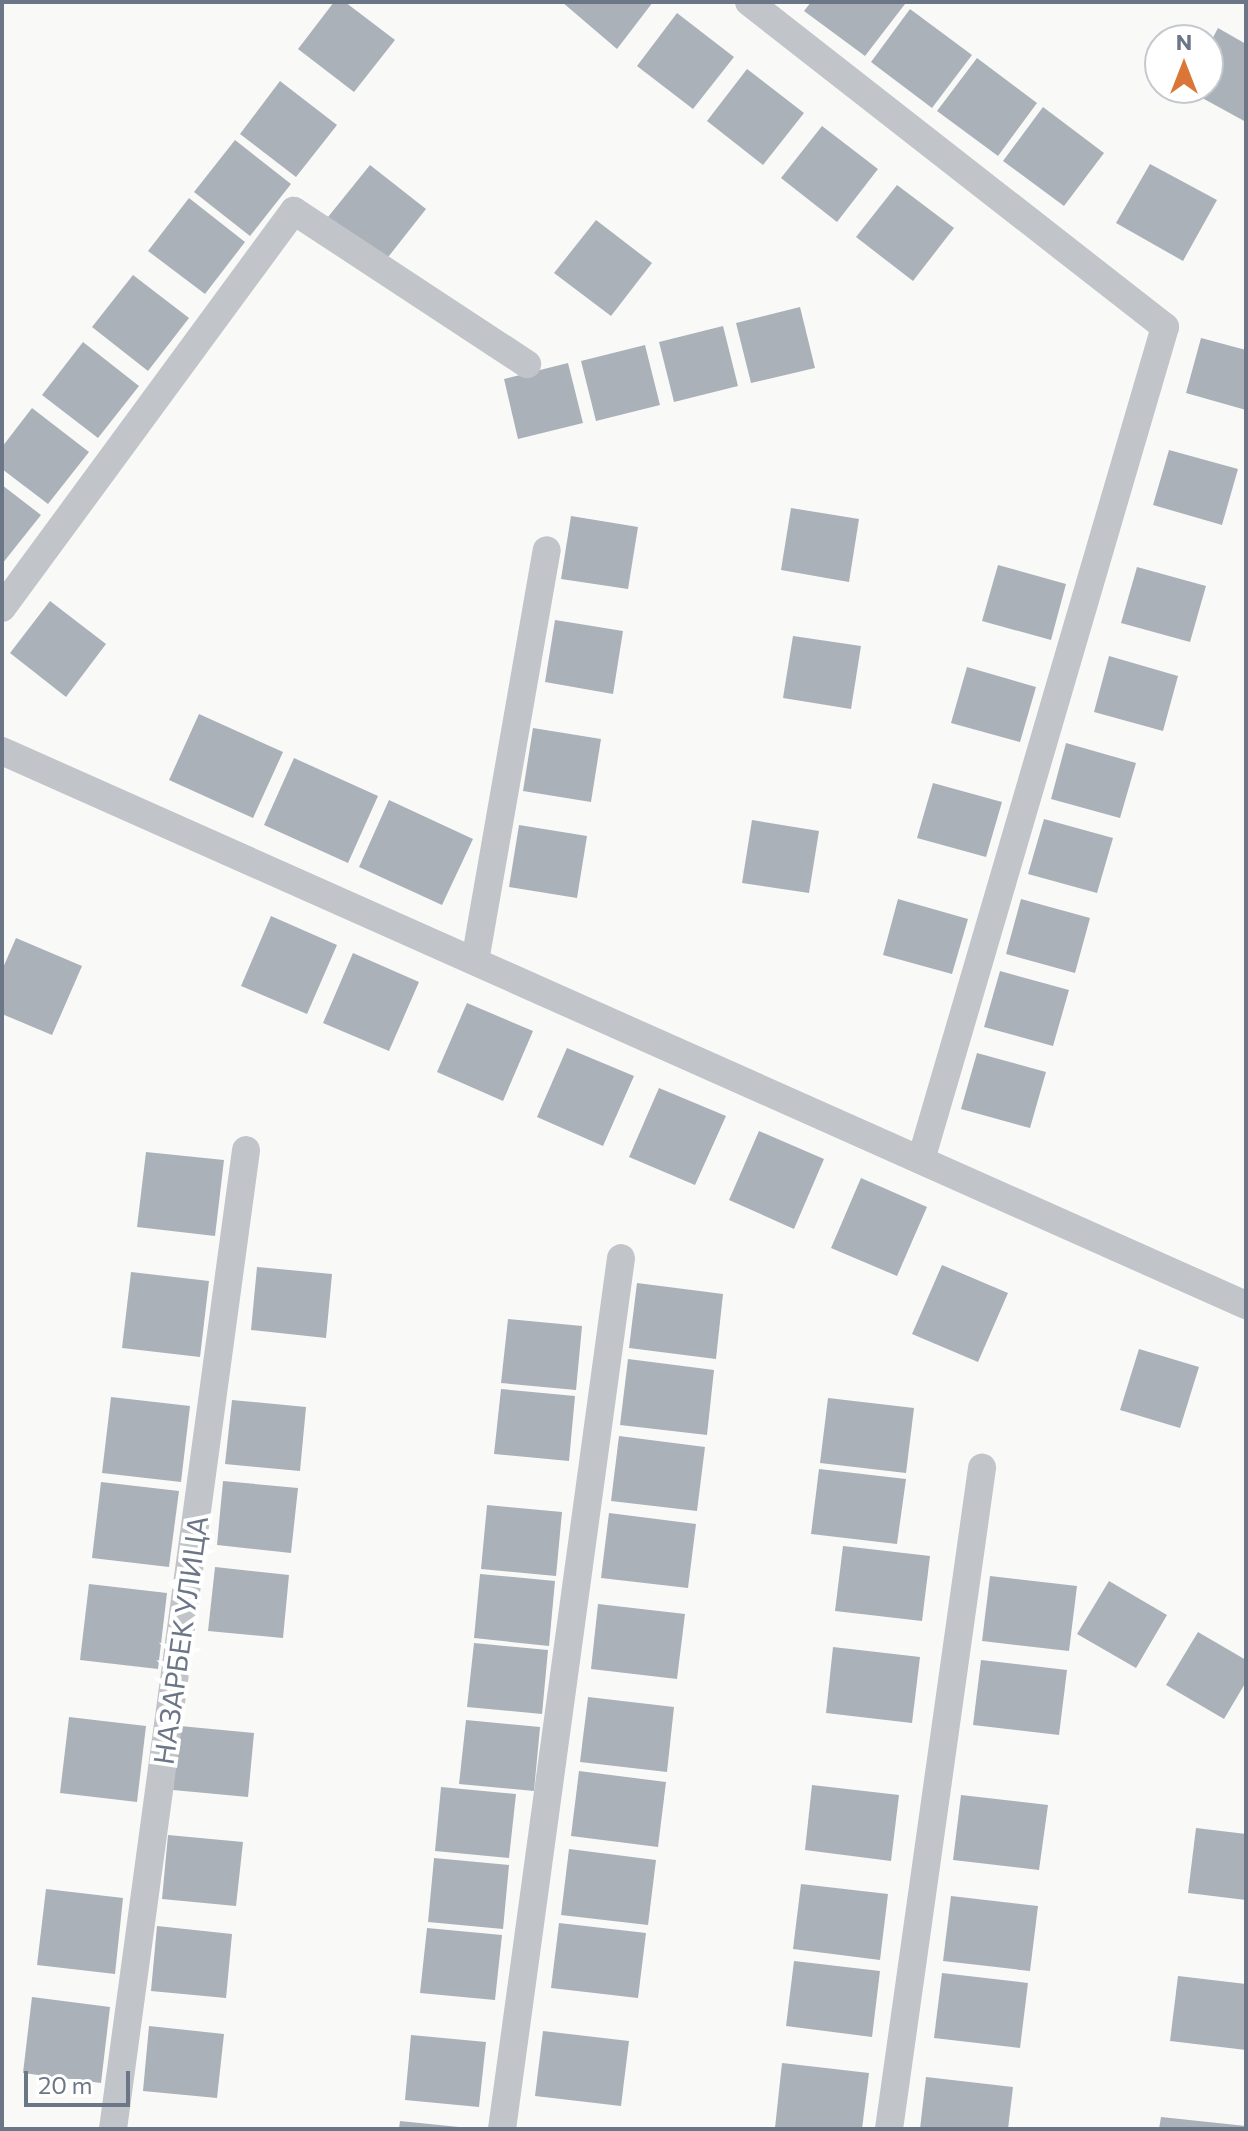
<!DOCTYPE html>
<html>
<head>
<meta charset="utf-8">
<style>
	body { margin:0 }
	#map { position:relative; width:1248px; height:2131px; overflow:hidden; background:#f9faf8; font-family:Commissioner,sans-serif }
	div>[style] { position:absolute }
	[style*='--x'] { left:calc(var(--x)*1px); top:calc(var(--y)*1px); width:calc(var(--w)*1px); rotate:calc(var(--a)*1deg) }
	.building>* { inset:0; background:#abb1b8 }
	.street>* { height:28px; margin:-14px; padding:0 14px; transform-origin:14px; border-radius:14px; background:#c1c4c9 }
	span { translate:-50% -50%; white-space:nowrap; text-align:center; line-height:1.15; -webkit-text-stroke:8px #fff; paint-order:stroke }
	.street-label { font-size:28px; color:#6b7687 }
	.frame { position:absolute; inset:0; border:4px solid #6b7687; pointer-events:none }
	.north { position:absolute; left:1144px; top:24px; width:80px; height:80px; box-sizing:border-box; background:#fff; border:2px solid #c4c8cf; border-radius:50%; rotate:0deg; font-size:22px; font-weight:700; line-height:32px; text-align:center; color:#6b7687 }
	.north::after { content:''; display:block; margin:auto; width:28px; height:36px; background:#da7738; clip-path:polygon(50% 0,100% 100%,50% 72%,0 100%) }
	.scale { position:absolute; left:24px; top:2071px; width:106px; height:36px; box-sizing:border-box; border:4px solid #6b7687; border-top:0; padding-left:10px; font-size:24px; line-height:28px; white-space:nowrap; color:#6b7687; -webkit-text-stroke:6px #fff; paint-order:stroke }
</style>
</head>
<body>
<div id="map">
	<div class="building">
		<div style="clip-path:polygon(334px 2px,345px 2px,395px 40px,354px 92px,298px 49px)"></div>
		<div style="clip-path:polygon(562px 2px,653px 2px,617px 49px)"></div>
		<div style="clip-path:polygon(811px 2px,902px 2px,905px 4px,865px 56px,804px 11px)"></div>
		<div style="clip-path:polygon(910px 9px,972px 55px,932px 108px,871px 62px)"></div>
		<div style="clip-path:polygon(677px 13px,734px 57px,693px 109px,637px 66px)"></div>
		<div style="clip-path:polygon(1218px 28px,1246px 44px,1246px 122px,1184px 88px,1208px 88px,1208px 47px)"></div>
		<div style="clip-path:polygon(977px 58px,1037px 103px,998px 156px,937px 111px)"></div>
		<div style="clip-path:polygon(747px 69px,804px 113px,763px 165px,707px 121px)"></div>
		<div style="clip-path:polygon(280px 81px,337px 125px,296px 177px,240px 134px)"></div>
		<div style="clip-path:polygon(1043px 107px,1104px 153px,1064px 206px,1003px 161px)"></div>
		<div style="clip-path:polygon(822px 126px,878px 169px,837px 222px,781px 178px)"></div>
		<div style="clip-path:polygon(235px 140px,291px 184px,250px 236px,194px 192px)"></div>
		<div style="clip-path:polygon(1150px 164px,1217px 200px,1183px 261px,1116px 223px)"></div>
		<div style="clip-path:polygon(370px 165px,426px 209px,385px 261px,328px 217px)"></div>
		<div style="clip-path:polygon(897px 185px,954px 228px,913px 281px,856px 237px)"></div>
		<div style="clip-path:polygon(189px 198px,245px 242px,205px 294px,148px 251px)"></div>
		<div style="clip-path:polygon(596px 220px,652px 263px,611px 316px,554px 273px)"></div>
		<div style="clip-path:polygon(133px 275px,189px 318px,148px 371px,92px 327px)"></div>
		<div style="clip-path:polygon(800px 307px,815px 368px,751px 383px,736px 323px)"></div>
		<div style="clip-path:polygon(723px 326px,738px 386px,674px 402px,659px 342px)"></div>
		<div style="clip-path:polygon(1201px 338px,1246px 350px,1246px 410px,1186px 393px)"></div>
		<div style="clip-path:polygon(83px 342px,139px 386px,98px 438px,42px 395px)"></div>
		<div style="clip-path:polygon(645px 345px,660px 405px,596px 421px,581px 361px)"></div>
		<div style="clip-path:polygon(568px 363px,583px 423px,518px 439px,504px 379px)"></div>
		<div style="clip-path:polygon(32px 408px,89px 452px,48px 504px,2px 469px,2px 447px)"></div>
		<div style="clip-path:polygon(1169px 450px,1238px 469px,1222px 525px,1153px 505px)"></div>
		<div style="clip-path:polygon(2px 485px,41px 515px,2px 564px)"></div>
		<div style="clip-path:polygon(791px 508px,859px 519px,849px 582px,781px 570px)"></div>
		<div style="clip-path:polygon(571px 516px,638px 527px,628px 589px,561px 579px)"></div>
		<div style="clip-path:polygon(998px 565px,1066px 584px,1051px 640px,982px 621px)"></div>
		<div style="clip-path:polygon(1137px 567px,1206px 586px,1190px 642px,1121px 623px)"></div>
		<div style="clip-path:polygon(50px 601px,106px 644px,66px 697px,10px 653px)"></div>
		<div style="clip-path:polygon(555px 620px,623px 631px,613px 694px,545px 682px)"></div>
		<div style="clip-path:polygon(793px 636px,861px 646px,851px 709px,783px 698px)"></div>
		<div style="clip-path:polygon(1109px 656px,1178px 676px,1163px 731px,1094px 712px)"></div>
		<div style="clip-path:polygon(967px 667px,1036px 687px,1020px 742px,951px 723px)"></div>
		<div style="clip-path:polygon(199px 714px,283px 752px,253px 818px,169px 780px)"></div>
		<div style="clip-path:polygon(533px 728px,601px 739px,591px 802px,523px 791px)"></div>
		<div style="clip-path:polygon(1066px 743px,1136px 763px,1120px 818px,1051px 799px)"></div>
		<div style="clip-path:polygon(294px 758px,378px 796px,348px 863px,264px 825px)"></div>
		<div style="clip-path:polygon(933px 783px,1002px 802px,986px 857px,917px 838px)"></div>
		<div style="clip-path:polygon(389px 800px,473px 839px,442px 905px,359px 867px)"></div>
		<div style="clip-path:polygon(1044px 819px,1113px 838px,1097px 893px,1028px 874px)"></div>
		<div style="clip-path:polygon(752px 820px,819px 831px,809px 893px,742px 883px)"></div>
		<div style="clip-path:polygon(519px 825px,587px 836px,577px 898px,509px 887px)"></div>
		<div style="clip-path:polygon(898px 899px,968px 919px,952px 974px,883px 955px)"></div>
		<div style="clip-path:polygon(1021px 899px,1090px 918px,1075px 973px,1006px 954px)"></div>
		<div style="clip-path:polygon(271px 916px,337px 945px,307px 1014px,241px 986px)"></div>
		<div style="clip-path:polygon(16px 938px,82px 966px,52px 1035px,2px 1014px,2px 970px)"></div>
		<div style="clip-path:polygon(353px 953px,419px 982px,389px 1051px,323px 1023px)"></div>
		<div style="clip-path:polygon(1000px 971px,1069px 990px,1053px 1046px,984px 1027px)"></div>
		<div style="clip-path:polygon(467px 1003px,533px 1031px,503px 1101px,437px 1072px)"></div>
		<div style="clip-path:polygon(567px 1048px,634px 1076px,603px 1146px,537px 1117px)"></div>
		<div style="clip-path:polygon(977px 1053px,1046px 1072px,1030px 1128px,961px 1109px)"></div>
		<div style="clip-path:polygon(659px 1088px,726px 1116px,695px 1185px,629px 1157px)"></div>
		<div style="clip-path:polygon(759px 1131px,824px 1159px,794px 1229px,729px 1200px)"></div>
		<div style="clip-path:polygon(146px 1152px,224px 1160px,215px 1236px,137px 1227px)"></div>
		<div style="clip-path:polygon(861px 1178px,927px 1207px,897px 1276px,831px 1248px)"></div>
		<div style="clip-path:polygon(942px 1265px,1008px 1293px,978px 1362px,912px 1334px)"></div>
		<div style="clip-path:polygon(257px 1267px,332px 1274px,326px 1338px,251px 1330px)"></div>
		<div style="clip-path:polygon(131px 1272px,209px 1281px,200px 1357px,122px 1348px)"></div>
		<div style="clip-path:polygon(637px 1283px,723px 1294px,716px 1359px,629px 1348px)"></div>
		<div style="clip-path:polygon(508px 1319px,582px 1326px,576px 1390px,501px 1383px)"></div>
		<div style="clip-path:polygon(1139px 1349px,1199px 1367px,1180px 1428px,1120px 1410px)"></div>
		<div style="clip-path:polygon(628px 1359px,714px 1370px,707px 1435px,620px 1425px)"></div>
		<div style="clip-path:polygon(501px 1389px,575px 1396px,569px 1461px,494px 1454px)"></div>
		<div style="clip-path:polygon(111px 1397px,190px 1406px,181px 1482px,102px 1473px)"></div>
		<div style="clip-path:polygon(828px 1398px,914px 1408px,906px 1473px,820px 1463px)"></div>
		<div style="clip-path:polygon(232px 1400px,306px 1407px,300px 1471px,225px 1464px)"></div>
		<div style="clip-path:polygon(619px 1436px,705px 1447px,697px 1511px,611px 1501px)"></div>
		<div style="clip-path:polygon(819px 1469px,906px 1479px,897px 1544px,811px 1534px)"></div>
		<div style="clip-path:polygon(223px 1481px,298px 1488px,291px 1553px,217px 1545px)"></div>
		<div style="clip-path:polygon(101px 1482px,179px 1491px,169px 1567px,92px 1558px)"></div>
		<div style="clip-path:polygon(487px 1505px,562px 1512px,556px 1576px,481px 1569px)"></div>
		<div style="clip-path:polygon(609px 1513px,696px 1524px,688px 1588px,601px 1578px)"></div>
		<div style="clip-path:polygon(843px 1546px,930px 1556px,922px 1621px,835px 1611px)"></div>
		<div style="clip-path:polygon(215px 1567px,289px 1575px,283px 1638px,208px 1631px)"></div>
		<div style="clip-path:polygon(480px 1574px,555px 1581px,549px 1646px,474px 1638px)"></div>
		<div style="clip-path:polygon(990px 1576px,1077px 1586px,1069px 1651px,982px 1641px)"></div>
		<div style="clip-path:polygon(1109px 1581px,1167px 1615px,1136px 1668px,1077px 1634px)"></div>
		<div style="clip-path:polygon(89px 1584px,167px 1593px,158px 1669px,80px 1660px)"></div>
		<div style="clip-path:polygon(598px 1604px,685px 1614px,677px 1679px,591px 1669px)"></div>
		<div style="clip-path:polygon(1198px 1632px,1246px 1660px,1246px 1682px,1224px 1719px,1166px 1685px)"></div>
		<div style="clip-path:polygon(474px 1643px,548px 1650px,542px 1714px,467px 1707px)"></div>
		<div style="clip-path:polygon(833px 1647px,920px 1657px,912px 1723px,826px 1713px)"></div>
		<div style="clip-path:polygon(981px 1660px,1067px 1670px,1059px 1735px,973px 1725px)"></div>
		<div style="clip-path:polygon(588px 1697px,674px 1707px,667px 1772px,580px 1762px)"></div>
		<div style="clip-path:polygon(69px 1717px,146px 1726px,137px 1802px,60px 1793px)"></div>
		<div style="clip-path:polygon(466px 1720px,540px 1727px,534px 1791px,459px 1784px)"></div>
		<div style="clip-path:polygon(180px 1726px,254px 1733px,248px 1797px,173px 1790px)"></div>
		<div style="clip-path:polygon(579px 1771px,666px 1782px,658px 1847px,571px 1836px)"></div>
		<div style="clip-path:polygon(812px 1785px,899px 1795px,891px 1861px,805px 1850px)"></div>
		<div style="clip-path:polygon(441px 1787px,516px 1794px,509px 1858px,435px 1851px)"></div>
		<div style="clip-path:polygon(961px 1795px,1048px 1805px,1039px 1870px,953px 1860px)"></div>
		<div style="clip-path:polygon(1196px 1828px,1246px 1834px,1246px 1900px,1188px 1893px)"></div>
		<div style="clip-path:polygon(168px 1835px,243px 1842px,236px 1906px,162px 1899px)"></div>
		<div style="clip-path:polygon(569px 1849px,656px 1860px,648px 1925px,561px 1915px)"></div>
		<div style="clip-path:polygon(434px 1858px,509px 1865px,503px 1929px,428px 1922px)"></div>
		<div style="clip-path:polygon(801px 1884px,888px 1894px,880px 1960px,793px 1949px)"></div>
		<div style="clip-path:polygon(46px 1889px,123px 1898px,115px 1974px,37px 1965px)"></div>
		<div style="clip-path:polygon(951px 1896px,1038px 1906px,1030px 1971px,943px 1961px)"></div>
		<div style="clip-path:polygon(559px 1923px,646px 1933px,638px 1998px,551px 1988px)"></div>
		<div style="clip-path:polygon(157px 1926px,232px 1934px,226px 1998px,151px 1991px)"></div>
		<div style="clip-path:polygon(427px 1928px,502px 1935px,495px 2000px,420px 1993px)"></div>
		<div style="clip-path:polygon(794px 1961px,880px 1971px,872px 2037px,786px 2026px)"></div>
		<div style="clip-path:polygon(942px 1973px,1028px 1983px,1020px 2048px,934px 2038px)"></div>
		<div style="clip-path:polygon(1178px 1976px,1246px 1984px,1246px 2050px,1170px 2041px)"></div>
		<div style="clip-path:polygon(32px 1997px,110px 2007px,101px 2083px,23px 2073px)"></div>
		<div style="clip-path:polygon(149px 2026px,224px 2034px,217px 2098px,143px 2091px)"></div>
		<div style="clip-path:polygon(543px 2031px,629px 2041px,621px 2106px,535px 2096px)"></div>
		<div style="clip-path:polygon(411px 2035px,486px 2042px,479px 2107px,405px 2100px)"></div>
		<div style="clip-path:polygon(782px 2063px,869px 2073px,862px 2129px,775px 2128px)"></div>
		<div style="clip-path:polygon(926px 2077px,1013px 2087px,1008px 2129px,920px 2129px)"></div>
		<div style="clip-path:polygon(1161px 2117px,1246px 2126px,1246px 2129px,1159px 2129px)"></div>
		<div style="clip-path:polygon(400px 2121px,459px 2127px,459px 2129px,399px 2129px)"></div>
	</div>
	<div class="street">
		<div style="--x:749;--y:2;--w:528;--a:38"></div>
		<div style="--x:1165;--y:327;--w:868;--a:106.33"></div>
		<div style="--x:2;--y:608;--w:493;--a:-53.7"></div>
		<div style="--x:294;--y:211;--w:279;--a:33.3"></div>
		<div style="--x:2;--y:751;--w:1362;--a:24.01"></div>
		<div style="--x:475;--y:961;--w:417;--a:-80.1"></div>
		<div style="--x:113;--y:2129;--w:988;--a:-82.26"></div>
		<div style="--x:502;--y:2129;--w:879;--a:-82.22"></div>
		<div style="--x:889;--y:2129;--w:668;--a:-81.99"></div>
	</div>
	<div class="street-label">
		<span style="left:180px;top:1640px;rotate:-82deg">НАЗАРБЕК УЛИЦА</span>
	</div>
	<div class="frame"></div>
	<div class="north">N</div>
	<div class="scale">20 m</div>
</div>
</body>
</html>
